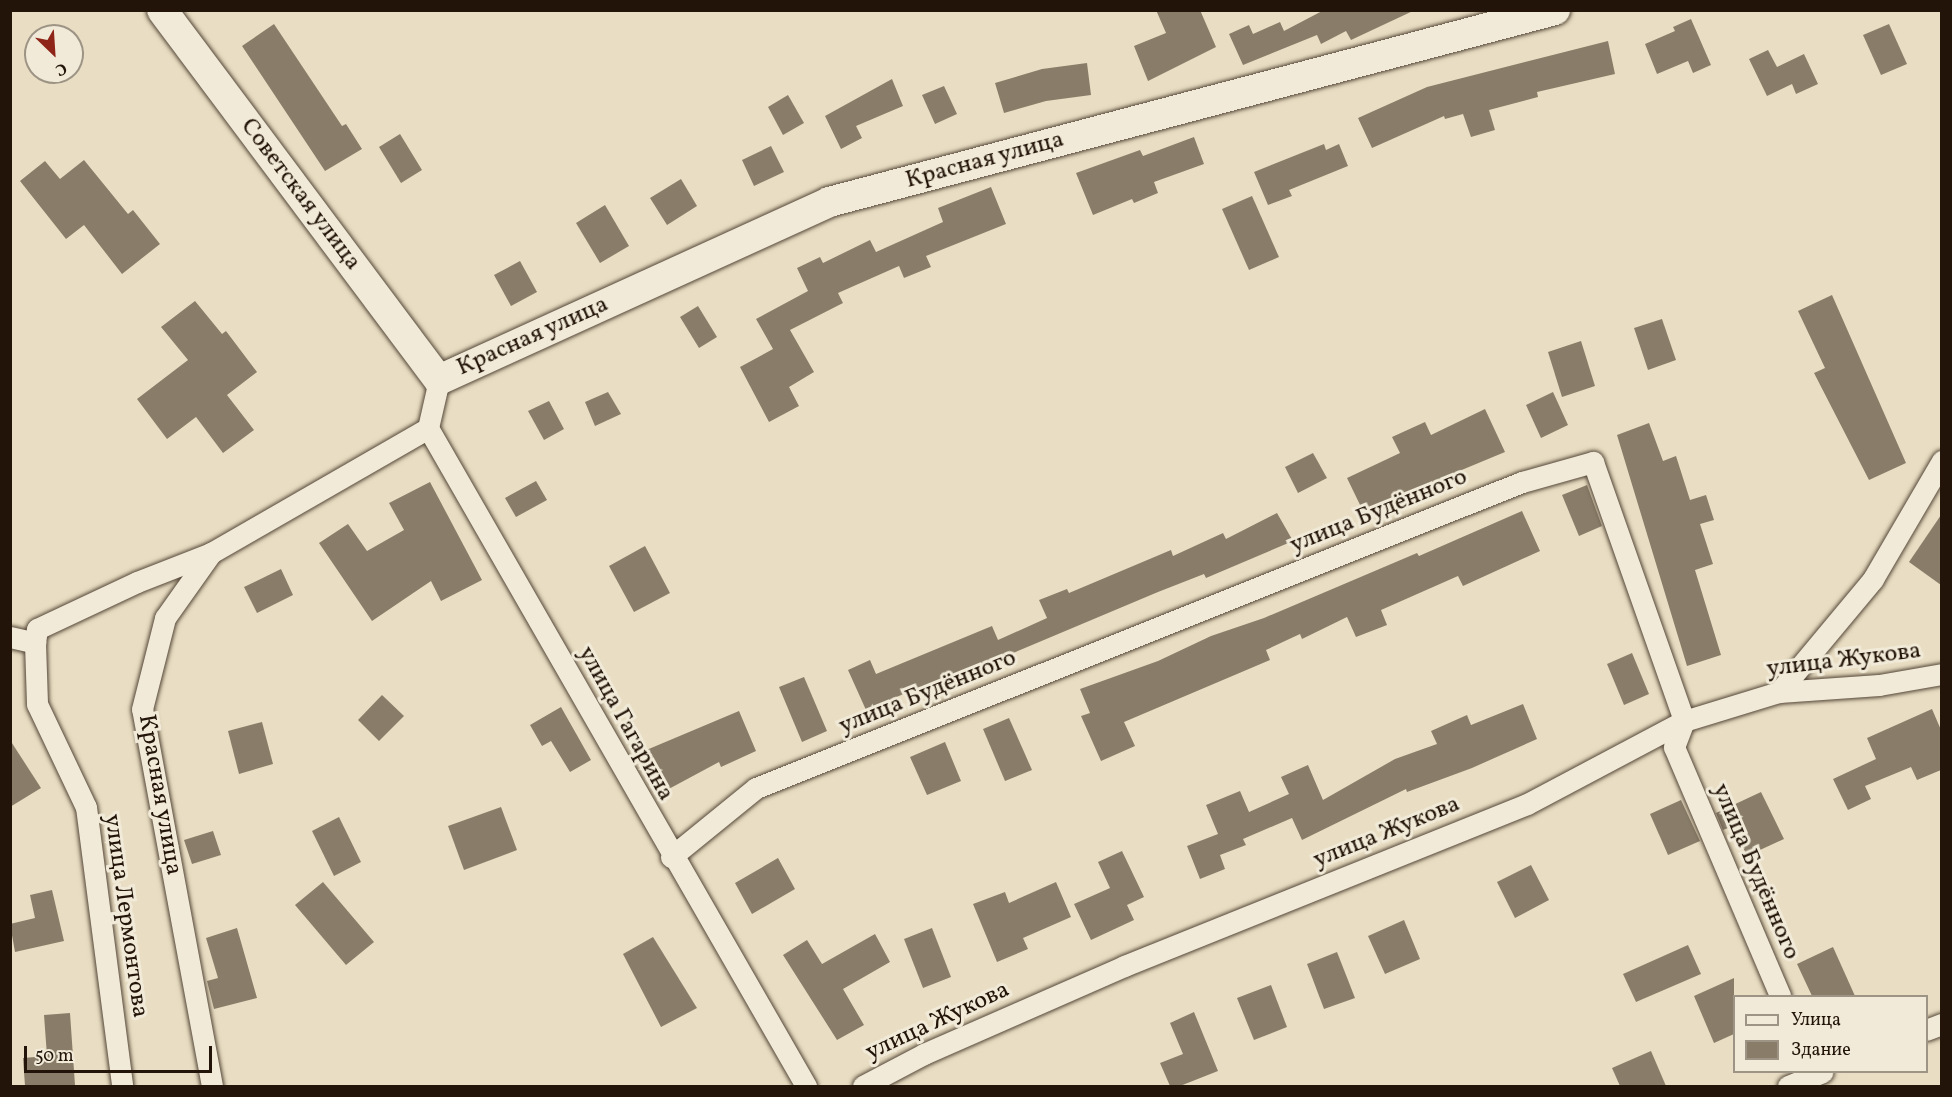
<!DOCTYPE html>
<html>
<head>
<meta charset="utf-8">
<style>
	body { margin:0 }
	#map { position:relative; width:1952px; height:1097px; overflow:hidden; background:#e9dec3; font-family:Vollkorn,serif }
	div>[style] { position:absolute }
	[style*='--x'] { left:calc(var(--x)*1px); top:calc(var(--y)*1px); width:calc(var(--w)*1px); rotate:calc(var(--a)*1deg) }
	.building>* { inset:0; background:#897d69 }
	.roads { filter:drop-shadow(0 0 2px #544637) drop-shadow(0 0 2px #544637) }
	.minor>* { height:21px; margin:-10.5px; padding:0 10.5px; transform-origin:10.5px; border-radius:10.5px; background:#f1ead8 }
	.secondary>* { height:30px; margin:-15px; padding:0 15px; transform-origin:15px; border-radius:15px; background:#f1ead8 }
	span { translate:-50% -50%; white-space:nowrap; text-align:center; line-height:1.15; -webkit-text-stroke:6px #f1ead8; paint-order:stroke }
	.street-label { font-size:24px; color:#221408 }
	.frame { position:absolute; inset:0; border:12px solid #221408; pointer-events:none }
	.legend { position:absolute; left:1733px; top:995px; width:195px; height:78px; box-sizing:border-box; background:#f1ead8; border:2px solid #9e9485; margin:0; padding:8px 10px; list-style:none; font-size:18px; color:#221408 }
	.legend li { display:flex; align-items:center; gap:12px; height:30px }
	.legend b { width:30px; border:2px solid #9e9485 }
	.north { position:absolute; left:24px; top:24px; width:60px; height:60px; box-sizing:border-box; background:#f1ead8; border:2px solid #9e9485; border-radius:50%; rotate:155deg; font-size:16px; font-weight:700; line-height:24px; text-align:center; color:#221408 }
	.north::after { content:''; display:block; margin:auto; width:21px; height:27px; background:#8f2418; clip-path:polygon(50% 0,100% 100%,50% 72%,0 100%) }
	.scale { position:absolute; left:24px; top:1046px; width:188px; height:27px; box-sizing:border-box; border:3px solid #221408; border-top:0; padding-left:8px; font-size:18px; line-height:21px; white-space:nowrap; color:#221408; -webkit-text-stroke:4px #f1ead8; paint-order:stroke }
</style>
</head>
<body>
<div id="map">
	<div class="building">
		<div style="clip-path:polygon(1156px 10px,1200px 10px,1216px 47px,1148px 81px,1134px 46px,1166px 33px)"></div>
		<div style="clip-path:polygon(1324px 10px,1415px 10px,1351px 40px,1346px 31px,1321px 44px,1317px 35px,1243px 65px,1229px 34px,1249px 25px,1253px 34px,1280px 22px,1284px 31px)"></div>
		<div style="clip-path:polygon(1691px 19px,1711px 65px,1693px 73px,1688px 61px,1657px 74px,1645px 44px,1675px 31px,1673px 27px)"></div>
		<div style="clip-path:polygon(274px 24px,342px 126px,346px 124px,362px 149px,325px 171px,242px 46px)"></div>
		<div style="clip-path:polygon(1889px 24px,1907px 64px,1881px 75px,1863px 35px)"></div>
		<div style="clip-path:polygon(1608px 41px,1615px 74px,1537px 92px,1538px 97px,1489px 110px,1495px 130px,1471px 137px,1463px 114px,1445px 119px,1444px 116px,1372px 148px,1358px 118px,1427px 87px)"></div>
		<div style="clip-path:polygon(1768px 50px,1777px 67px,1804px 54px,1818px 84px,1796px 94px,1792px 84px,1767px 96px,1749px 59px)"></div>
		<div style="clip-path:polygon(1087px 63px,1091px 95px,1046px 101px,1004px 113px,995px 83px,1042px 69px)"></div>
		<div style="clip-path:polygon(892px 79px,903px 106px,856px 126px,862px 138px,841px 149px,825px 116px)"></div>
		<div style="clip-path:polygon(944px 86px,957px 114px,935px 124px,922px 95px)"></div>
		<div style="clip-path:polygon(788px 95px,804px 123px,783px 135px,768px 107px)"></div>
		<div style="clip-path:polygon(400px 134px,422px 170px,401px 183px,379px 147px)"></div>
		<div style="clip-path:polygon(1194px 137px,1204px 164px,1154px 182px,1158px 193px,1134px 203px,1132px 199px,1093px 215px,1076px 173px,1140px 150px,1143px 156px)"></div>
		<div style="clip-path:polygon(1324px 144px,1326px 150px,1339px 144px,1348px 166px,1289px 190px,1292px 196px,1268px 205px,1254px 172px)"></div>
		<div style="clip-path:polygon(771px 146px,784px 172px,754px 186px,742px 160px)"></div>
		<div style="clip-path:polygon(84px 160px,128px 214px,133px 210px,160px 244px,122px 274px,84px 225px,66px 239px,20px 181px,45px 161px,60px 179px)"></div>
		<div style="clip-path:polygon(681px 179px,697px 206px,667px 225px,650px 198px)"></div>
		<div style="clip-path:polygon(991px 187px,1006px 224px,926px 256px,931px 267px,904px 278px,899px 266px,838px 293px,843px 303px,790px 330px,814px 372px,789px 387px,799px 406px,769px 422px,740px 367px,773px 349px,756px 319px,808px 291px,797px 268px,820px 257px,823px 263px,870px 240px,876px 252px,943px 222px,938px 208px)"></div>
		<div style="clip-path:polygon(1252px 196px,1279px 257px,1249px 270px,1222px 209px)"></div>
		<div style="clip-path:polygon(605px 205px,629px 246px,600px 263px,576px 223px)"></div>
		<div style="clip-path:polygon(520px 261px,537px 292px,511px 306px,494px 275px)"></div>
		<div style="clip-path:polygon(1832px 295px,1906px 463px,1869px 480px,1814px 373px,1825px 368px,1798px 311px)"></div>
		<div style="clip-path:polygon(195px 301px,222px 334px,226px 331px,257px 372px,227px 395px,254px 430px,223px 453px,196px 417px,167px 439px,137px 399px,188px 360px,161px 327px)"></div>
		<div style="clip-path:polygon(698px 306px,717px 337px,699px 348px,680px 317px)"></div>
		<div style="clip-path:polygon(1662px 319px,1676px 360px,1648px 370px,1634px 328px)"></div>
		<div style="clip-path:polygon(1581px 341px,1595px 386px,1562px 397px,1548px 352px)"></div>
		<div style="clip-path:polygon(608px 392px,621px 414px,595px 426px,585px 402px)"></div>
		<div style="clip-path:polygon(1553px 392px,1568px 425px,1541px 438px,1526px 405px)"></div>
		<div style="clip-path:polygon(549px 401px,564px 429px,544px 440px,528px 411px)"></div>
		<div style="clip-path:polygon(1485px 409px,1505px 452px,1363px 511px,1347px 478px,1400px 453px,1392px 437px,1425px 422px,1431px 435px)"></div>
		<div style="clip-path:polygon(1649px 423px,1663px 461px,1676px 456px,1690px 500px,1706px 495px,1714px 520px,1700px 524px,1713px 564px,1695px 570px,1721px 655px,1687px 666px,1617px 435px)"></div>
		<div style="clip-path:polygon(1313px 453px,1327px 478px,1298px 493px,1285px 467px)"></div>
		<div style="clip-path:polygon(536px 481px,547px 500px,516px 517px,505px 498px)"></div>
		<div style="clip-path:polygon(430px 482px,482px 580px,441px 601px,431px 581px,372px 621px,319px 543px,348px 524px,367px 551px,404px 530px,389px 503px)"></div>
		<div style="clip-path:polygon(1587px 485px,1602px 526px,1579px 536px,1562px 495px)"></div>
		<div style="clip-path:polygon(1522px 511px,1540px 551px,1463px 586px,1458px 576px,1381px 610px,1387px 625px,1356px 637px,1347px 617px,1302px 639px,1300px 634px,1266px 650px,1270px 660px,1124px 722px,1135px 746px,1101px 761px,1081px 716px,1090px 713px,1080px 689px,1158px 661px,1211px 636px,1264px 618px,1417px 553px,1419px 556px)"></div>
		<div style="clip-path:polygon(1277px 513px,1293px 541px,1206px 578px,1204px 574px,1158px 592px,1006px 656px,1007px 660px,975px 674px,974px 670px,923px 692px,920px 687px,866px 710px,848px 670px,870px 660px,876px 674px,992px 626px,998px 640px,1047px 618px,1039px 600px,1067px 589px,1069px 593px,1171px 550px,1173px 556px,1223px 533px,1226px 539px)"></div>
		<div style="clip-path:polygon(1941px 515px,1941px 585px,1909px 562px)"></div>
		<div style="clip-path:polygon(645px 546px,670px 593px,634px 612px,609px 566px)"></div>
		<div style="clip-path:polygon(281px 569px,293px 595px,257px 613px,244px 587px)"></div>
		<div style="clip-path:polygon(1632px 653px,1649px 694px,1624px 705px,1607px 664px)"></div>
		<div style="clip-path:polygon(804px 677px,827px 731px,802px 742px,779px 687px)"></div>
		<div style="clip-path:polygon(382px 695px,404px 716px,379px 741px,358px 720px)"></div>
		<div style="clip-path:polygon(1523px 704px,1537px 739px,1472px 768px,1407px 792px,1406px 789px,1302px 840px,1292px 818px,1243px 839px,1246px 845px,1220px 855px,1225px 869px,1200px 879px,1187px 846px,1218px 834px,1206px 805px,1240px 791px,1249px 812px,1289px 794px,1281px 777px,1308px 765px,1323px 800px,1395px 759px,1437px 744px,1431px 731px,1467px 715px,1471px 725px)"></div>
		<div style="clip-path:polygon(561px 707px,591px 760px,570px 772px,551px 741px,542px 746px,530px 725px)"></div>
		<div style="clip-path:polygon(1932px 709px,1941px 730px,1941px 770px,1917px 780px,1911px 767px,1865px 786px,1871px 799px,1848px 810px,1833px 779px,1876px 759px,1867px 738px)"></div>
		<div style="clip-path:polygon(739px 711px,756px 751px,721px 767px,719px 762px,665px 791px,644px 751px)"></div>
		<div style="clip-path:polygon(1009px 718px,1032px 770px,1005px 781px,983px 729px)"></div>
		<div style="clip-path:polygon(262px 722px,273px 764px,239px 774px,228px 731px)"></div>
		<div style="clip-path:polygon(10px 740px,41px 788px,10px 807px)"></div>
		<div style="clip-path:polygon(945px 742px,961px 781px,927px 795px,910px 757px)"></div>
		<div style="clip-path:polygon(1761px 792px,1784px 839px,1747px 856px,1733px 826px,1723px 830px,1716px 813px)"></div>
		<div style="clip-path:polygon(1681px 800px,1700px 841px,1668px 855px,1650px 814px)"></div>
		<div style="clip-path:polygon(501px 807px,517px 850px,464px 870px,448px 826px)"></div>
		<div style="clip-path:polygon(339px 817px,361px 862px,334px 876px,312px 831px)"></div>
		<div style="clip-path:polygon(213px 831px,221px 855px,192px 864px,184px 840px)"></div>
		<div style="clip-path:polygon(1122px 851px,1144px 897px,1127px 905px,1134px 920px,1091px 940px,1074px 904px,1110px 888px,1098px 862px)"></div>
		<div style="clip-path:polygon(778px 858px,795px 889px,752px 914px,735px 883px)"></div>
		<div style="clip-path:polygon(1531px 865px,1549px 900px,1515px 918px,1497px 882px)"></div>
		<div style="clip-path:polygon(323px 882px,374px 942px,346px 965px,295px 905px)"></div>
		<div style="clip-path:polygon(1056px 882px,1071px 917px,1023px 938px,1028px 949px,997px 962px,973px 904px,1005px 892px,1009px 903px)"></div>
		<div style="clip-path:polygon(52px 890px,64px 941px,15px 952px,10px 924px,35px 918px,30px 895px)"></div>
		<div style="clip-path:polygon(1404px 920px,1420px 959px,1385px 974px,1368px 936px)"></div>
		<div style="clip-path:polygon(237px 928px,257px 998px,214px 1009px,207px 981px,218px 978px,206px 938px)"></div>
		<div style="clip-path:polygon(932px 928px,951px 977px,923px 988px,904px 939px)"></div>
		<div style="clip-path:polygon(875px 934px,890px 962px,843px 989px,864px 1025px,837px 1040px,783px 955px,807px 940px,822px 964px)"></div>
		<div style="clip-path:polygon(653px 937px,697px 1008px,661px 1027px,623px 954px)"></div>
		<div style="clip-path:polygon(1688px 945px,1701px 974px,1636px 1002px,1623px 974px)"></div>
		<div style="clip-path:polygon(1833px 947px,1855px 996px,1812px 996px,1797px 964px)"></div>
		<div style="clip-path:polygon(1337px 952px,1355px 998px,1324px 1009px,1307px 964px)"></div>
		<div style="clip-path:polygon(1734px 978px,1734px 1034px,1714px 1043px,1694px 996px)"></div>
		<div style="clip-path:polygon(1271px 985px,1287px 1027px,1254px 1040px,1237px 998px)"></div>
		<div style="clip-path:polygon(1194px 1012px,1218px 1071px,1180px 1086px,1170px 1086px,1160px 1063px,1183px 1054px,1170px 1023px)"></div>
		<div style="clip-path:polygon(70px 1013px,75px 1085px,25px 1086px,23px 1058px,47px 1056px,44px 1015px)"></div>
		<div style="clip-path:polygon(1651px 1051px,1666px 1086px,1620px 1086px,1612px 1068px)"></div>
	</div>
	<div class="roads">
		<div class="minor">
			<div style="--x:439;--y:380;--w:49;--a:102.9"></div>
			<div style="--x:428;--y:428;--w:759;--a:60.12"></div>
			<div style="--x:10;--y:637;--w:26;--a:13"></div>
			<div style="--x:35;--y:643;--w:61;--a:88.1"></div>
			<div style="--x:37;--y:704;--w:114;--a:64.6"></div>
			<div style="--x:86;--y:807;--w:281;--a:82.6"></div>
			<div style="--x:35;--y:643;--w:14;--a:-82"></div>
			<div style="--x:37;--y:629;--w:110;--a:-25.2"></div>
			<div style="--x:137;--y:582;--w:79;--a:-21.4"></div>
			<div style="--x:1779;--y:692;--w:147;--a:-50.2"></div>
			<div style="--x:1873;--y:579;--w:137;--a:-59.7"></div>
			<div style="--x:671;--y:857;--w:109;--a:-39.1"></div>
			<div style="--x:756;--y:788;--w:825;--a:-21.78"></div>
			<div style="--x:1522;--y:482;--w:74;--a:-15.7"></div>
			<div style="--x:1593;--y:462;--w:275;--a:70.6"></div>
			<div style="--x:1684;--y:721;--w:28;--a:111"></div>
			<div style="--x:1674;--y:747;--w:271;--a:66.9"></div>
			<div style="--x:1926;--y:1030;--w:17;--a:-21"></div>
			<div style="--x:212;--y:1086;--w:383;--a:-100.5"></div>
			<div style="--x:142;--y:709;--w:94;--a:-75.8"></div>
			<div style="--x:165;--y:618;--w:80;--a:-54.7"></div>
			<div style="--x:211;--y:553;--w:250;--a:-29.9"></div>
			<div style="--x:863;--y:1086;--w:69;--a:-27.7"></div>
			<div style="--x:924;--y:1054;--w:219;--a:-23.7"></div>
			<div style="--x:1124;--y:966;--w:434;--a:-21.9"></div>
			<div style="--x:1527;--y:804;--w:178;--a:-27.9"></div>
			<div style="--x:1684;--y:721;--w:99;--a:-17"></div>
			<div style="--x:1779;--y:692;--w:100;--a:-4"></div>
			<div style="--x:1879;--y:685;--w:64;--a:-9.9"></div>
			<div style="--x:1788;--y:1086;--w:37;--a:-22"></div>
		</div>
		<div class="secondary">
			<div style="--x:162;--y:10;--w:462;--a:53.2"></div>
			<div style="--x:439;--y:380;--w:429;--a:-24.5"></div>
			<div style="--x:829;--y:202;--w:751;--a:-14.81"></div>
		</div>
	</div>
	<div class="street-label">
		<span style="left:985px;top:161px;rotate:-15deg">Красная улица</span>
		<span style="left:300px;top:195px;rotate:53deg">Советская улица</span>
		<span style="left:533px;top:337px;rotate:-24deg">Красная улица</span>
		<span style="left:1379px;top:512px;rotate:-22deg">улица Будённого</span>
		<span style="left:1844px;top:661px;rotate:-7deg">улица Жукова</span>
		<span style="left:928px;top:693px;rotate:-22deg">улица Будённого</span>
		<span style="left:625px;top:724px;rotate:61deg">улица Гагарина</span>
		<span style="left:159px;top:795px;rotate:80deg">Красная улица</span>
		<span style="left:1387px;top:833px;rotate:-22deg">улица Жукова</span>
		<span style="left:1755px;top:872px;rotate:67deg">улица Будённого</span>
		<span style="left:125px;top:916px;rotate:82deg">улица Лермонтова</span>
		<span style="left:938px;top:1022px;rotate:-25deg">улица Жукова</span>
	</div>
	<div class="frame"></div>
	<ul class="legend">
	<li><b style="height:8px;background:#f1ead8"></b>Улица</li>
	<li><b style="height:16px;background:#897d69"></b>Здание</li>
	</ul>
	<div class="north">С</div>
	<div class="scale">50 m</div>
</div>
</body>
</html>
